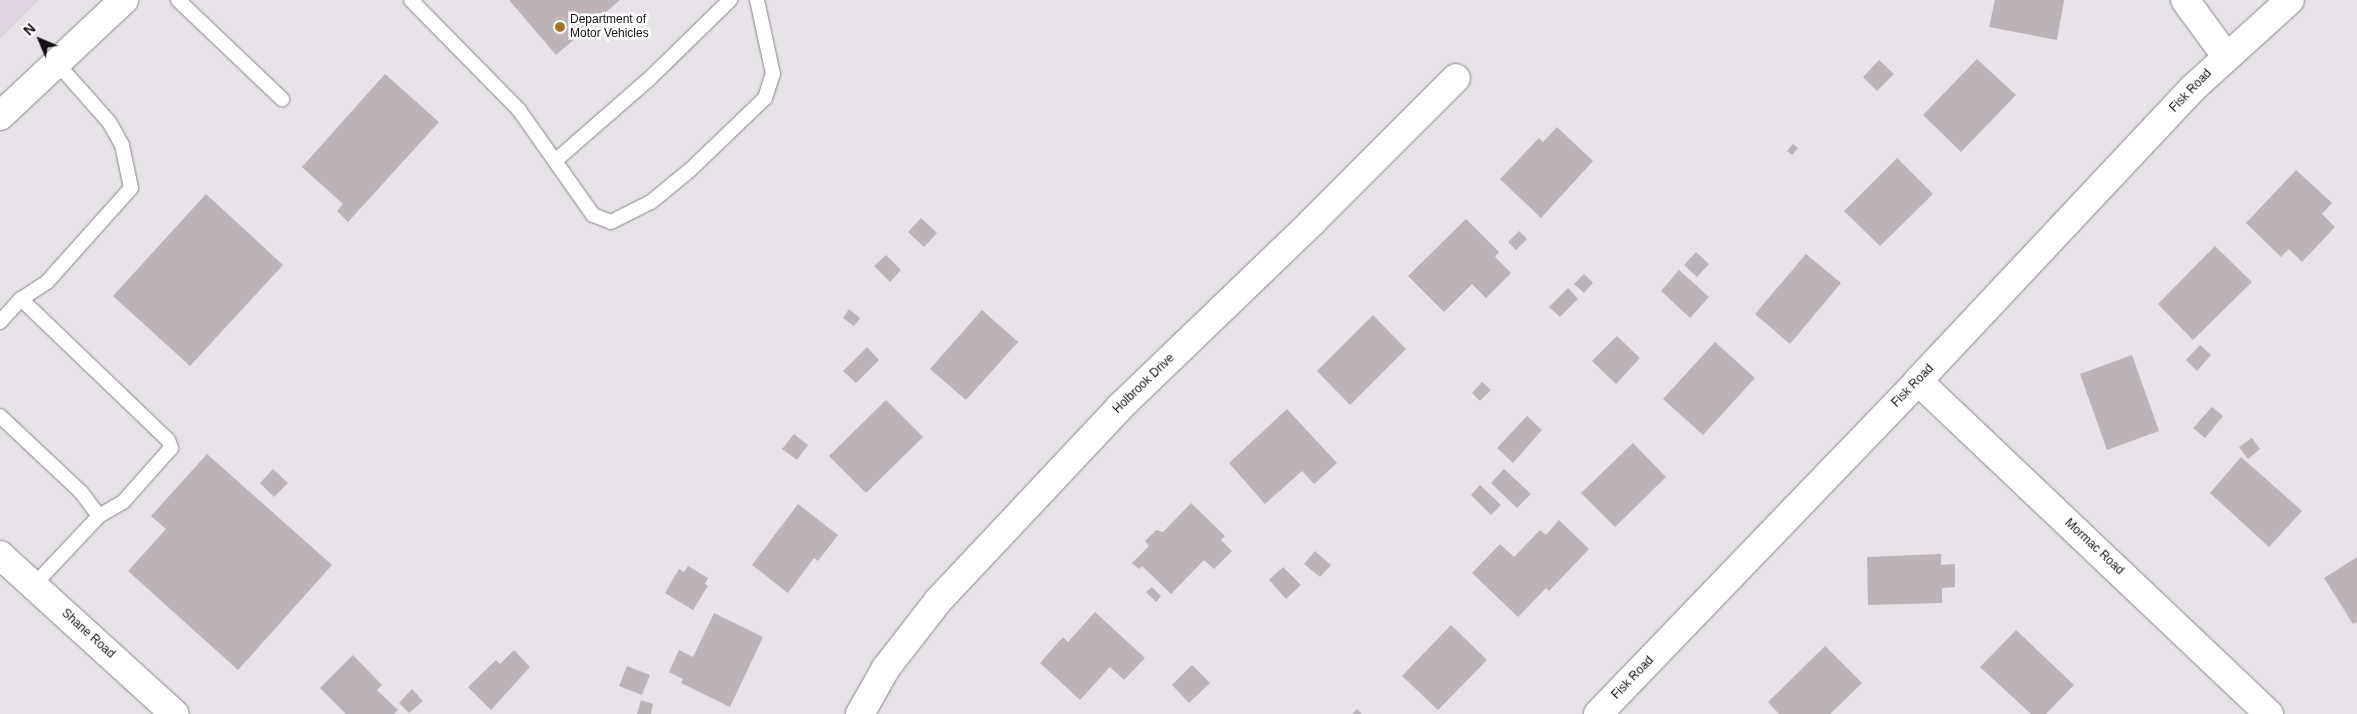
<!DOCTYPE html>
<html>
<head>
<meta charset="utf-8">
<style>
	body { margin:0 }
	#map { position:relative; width:2357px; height:714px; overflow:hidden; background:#e8e2e9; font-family:Helvetica,sans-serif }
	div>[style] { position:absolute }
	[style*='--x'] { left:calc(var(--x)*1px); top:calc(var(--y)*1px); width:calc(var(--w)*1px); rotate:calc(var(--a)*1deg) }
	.built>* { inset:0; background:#e0d4e1 }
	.building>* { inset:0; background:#bcb3b7 }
	.roads { filter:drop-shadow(0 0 1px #8a848b) drop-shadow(0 0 1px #8a848b) }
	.lane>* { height:14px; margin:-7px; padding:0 7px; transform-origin:7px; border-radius:7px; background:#fff }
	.street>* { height:28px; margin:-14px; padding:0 14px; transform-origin:14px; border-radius:14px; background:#fff }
	.secondary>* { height:28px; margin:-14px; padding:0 14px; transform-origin:14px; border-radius:14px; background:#fff }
	.dots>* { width:14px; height:14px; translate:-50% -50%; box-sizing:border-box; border:2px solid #fff; border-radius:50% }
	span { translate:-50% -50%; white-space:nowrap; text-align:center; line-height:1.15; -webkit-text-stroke:5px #fff; paint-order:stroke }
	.poi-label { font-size:12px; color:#141114 }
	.left { translate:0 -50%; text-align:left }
	.street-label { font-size:12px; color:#141114 }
	.north { position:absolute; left:15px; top:15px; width:50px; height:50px; -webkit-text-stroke:4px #fff; paint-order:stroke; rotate:315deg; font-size:14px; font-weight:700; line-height:20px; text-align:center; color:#141114 }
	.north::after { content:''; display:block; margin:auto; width:18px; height:22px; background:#141114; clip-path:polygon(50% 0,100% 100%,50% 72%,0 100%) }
</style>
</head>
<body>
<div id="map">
	<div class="built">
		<div style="clip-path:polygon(0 0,39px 0,0 39px)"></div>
	</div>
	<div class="building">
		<div style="clip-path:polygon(509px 0,620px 0,556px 55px)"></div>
		<div style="clip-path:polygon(1995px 0,2064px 0,2057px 40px,1989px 27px)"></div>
		<div style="clip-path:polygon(1977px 59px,2016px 95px,1961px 152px,1923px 115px)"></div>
		<div style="clip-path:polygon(1879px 60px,1894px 74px,1877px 91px,1863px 77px)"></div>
		<div style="clip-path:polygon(385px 74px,439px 122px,348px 222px,337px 211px,343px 204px,302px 167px)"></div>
		<div style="clip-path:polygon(1557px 127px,1593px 161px,1541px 218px,1500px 179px,1539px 138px,1543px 142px)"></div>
		<div style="clip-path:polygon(1793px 144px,1798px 148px,1792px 155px,1787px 151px)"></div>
		<div style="clip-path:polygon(1897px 158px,1933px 194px,1880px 246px,1844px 211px)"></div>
		<div style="clip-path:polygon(2296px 170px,2332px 203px,2322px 214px,2335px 227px,2302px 262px,2289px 249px,2281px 257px,2246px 223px)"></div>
		<div style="clip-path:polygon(206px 194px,283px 265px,190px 366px,113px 296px)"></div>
		<div style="clip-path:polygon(921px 218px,937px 233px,924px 247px,908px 232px)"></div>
		<div style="clip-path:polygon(1466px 219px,1499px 252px,1495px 257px,1511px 273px,1486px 298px,1472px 284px,1444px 312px,1408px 276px)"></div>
		<div style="clip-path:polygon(1519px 231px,1527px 239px,1516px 250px,1508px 242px)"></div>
		<div style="clip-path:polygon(2215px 246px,2252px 282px,2193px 340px,2158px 304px)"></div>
		<div style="clip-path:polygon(1696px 252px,1709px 264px,1697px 277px,1684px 265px)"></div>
		<div style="clip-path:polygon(1806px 254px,1841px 283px,1790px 344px,1755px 314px)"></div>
		<div style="clip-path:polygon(886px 255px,901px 270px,890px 282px,874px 266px)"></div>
		<div style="clip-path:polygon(1679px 270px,1709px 297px,1690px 318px,1661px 291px)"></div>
		<div style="clip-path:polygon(1584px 274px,1593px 283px,1584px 293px,1574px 284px)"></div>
		<div style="clip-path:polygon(1568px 288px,1578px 299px,1560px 317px,1549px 307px)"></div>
		<div style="clip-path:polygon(849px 309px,860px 318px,854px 326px,843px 318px)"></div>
		<div style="clip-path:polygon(982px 310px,1018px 342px,966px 400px,930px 369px)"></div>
		<div style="clip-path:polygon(1373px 315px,1406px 349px,1350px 405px,1317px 371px)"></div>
		<div style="clip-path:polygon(1617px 336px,1640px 358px,1616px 384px,1592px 361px)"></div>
		<div style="clip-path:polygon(1715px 342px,1755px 378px,1703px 435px,1663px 399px)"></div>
		<div style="clip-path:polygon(2200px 345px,2211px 355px,2197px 371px,2186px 360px)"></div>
		<div style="clip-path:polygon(867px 347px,879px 360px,856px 383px,843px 371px)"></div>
		<div style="clip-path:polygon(2132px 355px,2159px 431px,2107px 450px,2080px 374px)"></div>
		<div style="clip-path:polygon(1482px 382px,1491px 390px,1480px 401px,1472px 393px)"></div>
		<div style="clip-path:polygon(886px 400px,923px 437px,866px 493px,829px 456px)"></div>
		<div style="clip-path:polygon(2212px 407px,2223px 416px,2205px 438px,2193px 428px)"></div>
		<div style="clip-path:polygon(1287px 409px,1337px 463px,1314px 484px,1302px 471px,1265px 504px,1229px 463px)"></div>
		<div style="clip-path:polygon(1527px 416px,1542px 430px,1513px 463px,1497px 448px)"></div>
		<div style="clip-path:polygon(794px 434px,808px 445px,797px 460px,782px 449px)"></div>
		<div style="clip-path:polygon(2252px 438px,2260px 449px,2248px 459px,2239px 447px)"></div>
		<div style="clip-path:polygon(1633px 443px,1666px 477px,1615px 527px,1581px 493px)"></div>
		<div style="clip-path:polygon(207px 454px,332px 565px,238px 670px,128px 571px,166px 529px,151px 516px)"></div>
		<div style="clip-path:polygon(2241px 457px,2302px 511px,2269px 547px,2210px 493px)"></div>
		<div style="clip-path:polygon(273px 469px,288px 483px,274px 497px,260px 483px)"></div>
		<div style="clip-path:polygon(1504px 469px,1531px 494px,1517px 508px,1491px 483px)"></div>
		<div style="clip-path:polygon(1480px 485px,1501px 505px,1491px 515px,1471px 495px)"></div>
		<div style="clip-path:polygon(1191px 503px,1225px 536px,1221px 540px,1232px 551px,1214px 569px,1204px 560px,1171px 594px,1142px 566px,1139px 569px,1132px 563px,1149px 546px,1145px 541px,1156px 530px,1163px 532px)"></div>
		<div style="clip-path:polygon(798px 504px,838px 535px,818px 561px,814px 558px,788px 593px,752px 565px)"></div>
		<div style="clip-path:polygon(1559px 520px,1589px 549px,1549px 591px,1546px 588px,1518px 617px,1472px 573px,1500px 544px,1514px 557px,1540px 530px,1546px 535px)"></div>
		<div style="clip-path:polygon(1315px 551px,1331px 565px,1320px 577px,1304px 564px)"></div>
		<div style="clip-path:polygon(1941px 554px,1941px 565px,1955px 564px,1955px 587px,1942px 588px,1942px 603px,1868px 605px,1867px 557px)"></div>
		<div style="clip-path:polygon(2357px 557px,2357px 622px,2353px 624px,2324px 578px)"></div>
		<div style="clip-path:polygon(688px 566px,708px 578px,705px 584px,708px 586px,693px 610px,665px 593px,679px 569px,684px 572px)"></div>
		<div style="clip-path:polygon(1283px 567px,1301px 585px,1286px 599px,1269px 580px)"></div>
		<div style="clip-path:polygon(1152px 587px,1161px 596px,1156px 602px,1146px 592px)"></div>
		<div style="clip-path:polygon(1095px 612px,1145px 658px,1124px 680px,1110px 667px,1080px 700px,1040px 663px,1063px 637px,1068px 642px)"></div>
		<div style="clip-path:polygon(714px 613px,763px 637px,730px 707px,681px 683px,683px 679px,669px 672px,679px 650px,693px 657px)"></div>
		<div style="clip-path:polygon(1451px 625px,1487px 660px,1438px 710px,1402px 676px)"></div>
		<div style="clip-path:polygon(2016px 630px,2074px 685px,2046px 714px,2031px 714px,1980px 667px)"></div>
		<div style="clip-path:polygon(1825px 646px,1862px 683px,1830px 714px,1779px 714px,1768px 702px)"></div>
		<div style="clip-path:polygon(514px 650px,530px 667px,491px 710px,468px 687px,496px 660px,500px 664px)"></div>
		<div style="clip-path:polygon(353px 655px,382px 685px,377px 690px,398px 710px,394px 714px,346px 714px,320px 688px)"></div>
		<div style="clip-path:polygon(1192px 665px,1210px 683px,1189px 703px,1172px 685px)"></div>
		<div style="clip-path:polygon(627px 666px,650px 675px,642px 695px,619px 686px)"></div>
		<div style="clip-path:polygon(412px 689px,423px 701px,409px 713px,399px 703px)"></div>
		<div style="clip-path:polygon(641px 700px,653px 704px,651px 714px,637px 714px)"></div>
		<div style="clip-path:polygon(1357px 709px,1362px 714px,1352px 714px)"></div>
	</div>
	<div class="roads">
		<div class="lane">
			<div style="--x:178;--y:0;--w:144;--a:43.6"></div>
			<div style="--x:411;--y:0;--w:154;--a:45.5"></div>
			<div style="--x:519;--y:110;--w:128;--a:54.8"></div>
			<div style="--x:593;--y:215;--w:19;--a:21"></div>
			<div style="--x:611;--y:222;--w:45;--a:-26.6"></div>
			<div style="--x:651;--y:202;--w:50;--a:-39.4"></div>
			<div style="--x:690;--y:170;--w:104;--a:-43.8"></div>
			<div style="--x:765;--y:98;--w:25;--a:-72"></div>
			<div style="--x:773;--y:74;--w:76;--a:-102.2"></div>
			<div style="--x:555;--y:161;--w:123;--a:-41.1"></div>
			<div style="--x:648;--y:80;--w:115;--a:-44.3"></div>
			<div style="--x:21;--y:299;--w:204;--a:43.8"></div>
			<div style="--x:168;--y:440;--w:9;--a:69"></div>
			<div style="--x:171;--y:448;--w:72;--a:131.6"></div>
			<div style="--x:123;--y:502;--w:28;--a:150"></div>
			<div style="--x:99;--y:516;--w:95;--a:133.3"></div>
			<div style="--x:0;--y:322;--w:31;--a:-48"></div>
			<div style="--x:21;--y:299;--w:31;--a:-33"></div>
			<div style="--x:47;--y:282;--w:126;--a:-48.2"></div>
			<div style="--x:131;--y:188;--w:44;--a:-101.8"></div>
			<div style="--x:122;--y:145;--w:26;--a:-119"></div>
			<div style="--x:109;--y:122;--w:80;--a:-131.5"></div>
			<div style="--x:0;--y:416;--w:111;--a:43.2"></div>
			<div style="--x:81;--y:492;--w:30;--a:53"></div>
		</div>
		<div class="street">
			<div style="--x:2185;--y:0;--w:69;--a:53.8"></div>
			<div style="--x:1918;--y:381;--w:484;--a:43.5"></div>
			<div style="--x:0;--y:555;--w:236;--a:42.3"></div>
			<div style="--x:860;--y:714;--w:53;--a:-60.5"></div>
			<div style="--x:886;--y:668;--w:85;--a:-52.2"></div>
			<div style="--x:938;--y:601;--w:265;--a:-46.8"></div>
			<div style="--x:1119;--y:408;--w:269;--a:-43.9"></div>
			<div style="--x:1313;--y:221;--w:202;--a:-45"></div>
			<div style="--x:1598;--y:714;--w:462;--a:-46.1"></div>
			<div style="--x:1918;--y:381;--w:400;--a:-46.8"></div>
			<div style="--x:2192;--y:89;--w:132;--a:-42.2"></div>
		</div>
		<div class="secondary">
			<div style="--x:0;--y:116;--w:170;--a:-43.1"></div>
		</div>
	</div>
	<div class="dots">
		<div style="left:560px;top:27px;background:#a5752a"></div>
	</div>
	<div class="poi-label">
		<span class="left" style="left:570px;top:27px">Department of<br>Motor Vehicles</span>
	</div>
	<div class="street-label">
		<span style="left:2191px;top:91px;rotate:-46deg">Fisk Road</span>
		<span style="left:1144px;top:384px;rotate:-44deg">Holbrook Drive</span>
		<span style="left:1913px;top:386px;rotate:-46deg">Fisk Road</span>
		<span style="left:2094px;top:547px;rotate:43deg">Mormac Road</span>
		<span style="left:88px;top:634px;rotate:42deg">Shane Road</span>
		<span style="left:1633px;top:678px;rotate:-46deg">Fisk Road</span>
	</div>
	<div class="north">N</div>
</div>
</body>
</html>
